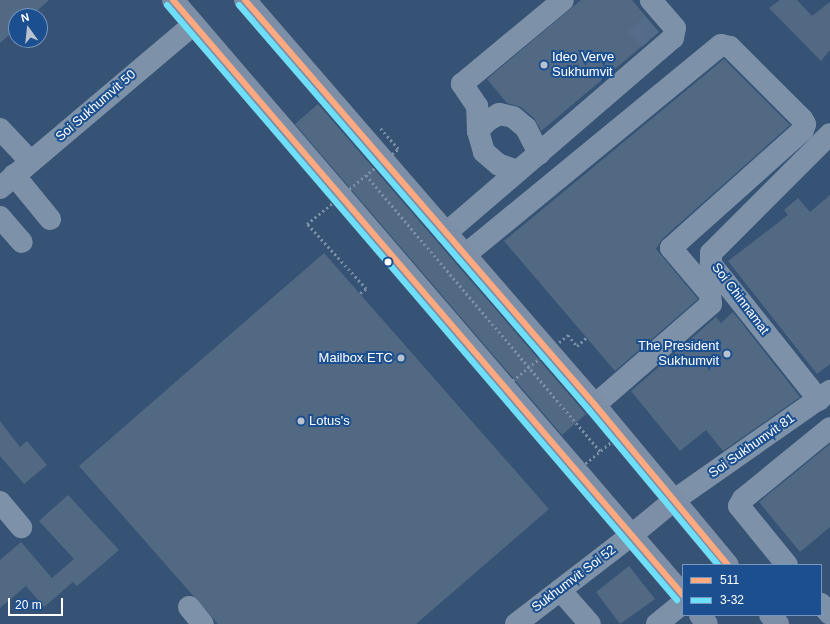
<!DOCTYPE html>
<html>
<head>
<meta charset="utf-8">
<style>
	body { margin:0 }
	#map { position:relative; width:830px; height:624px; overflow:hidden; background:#365274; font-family:Helvetica,sans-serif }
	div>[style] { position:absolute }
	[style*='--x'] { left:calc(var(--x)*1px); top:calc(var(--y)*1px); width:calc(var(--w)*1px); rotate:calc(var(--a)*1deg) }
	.building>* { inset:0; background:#526984 }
	.minor-tunnel>* { height:22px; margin-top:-11px; transform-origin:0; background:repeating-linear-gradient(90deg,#546c89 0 22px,transparent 0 33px) }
	.path>* { height:2.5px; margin-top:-1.25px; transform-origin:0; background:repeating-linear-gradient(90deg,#7d92a8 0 2px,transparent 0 5px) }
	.minor>* { height:22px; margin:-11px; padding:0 11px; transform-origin:11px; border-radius:11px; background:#7d92a8 }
	.major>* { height:22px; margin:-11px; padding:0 11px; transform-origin:11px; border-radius:11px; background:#7d8ea7 }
	.path-bridge>* { height:2.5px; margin-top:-1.25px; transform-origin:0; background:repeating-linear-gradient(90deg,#7d92a8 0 2px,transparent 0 5px) }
	.bus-1>* { height:6px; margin:-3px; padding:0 3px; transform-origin:3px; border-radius:3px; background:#ffa980 }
	.bus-2>* { height:6px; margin:-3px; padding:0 3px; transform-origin:3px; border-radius:3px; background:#6ddff8 }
	.dots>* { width:11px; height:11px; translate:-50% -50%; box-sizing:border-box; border:2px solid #1b4f8f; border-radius:50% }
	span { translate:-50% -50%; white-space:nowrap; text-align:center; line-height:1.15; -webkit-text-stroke:4px #1b4f8f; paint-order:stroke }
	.poi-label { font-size:13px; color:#fff }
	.left { translate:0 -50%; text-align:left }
	.right { translate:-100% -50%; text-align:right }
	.street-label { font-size:13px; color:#fff }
	.legend { position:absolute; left:682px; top:564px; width:140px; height:52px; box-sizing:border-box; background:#1b4f8f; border:1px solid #7695bc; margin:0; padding:5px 7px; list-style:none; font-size:12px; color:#fff }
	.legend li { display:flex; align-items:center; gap:8px; height:20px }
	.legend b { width:20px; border:1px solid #7695bc }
	.north { position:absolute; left:8px; top:8px; width:40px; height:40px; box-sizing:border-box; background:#1b4f8f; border:1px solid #7695bc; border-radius:50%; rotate:345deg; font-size:11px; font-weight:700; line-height:16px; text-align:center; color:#fff }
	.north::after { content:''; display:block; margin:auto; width:14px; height:18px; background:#b9c2ce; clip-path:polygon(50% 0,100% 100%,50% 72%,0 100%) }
	.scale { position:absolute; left:8px; top:598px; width:55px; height:18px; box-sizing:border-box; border:2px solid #fff; border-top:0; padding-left:5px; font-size:12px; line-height:14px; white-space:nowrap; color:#fff; -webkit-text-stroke:3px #1b4f8f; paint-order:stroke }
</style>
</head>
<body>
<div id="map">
	<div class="building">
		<div style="clip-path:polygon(0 0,49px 0,31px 16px,16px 16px,16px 29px,0 43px)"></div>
		<div style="clip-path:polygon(581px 0,632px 0,659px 32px,541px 131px,534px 118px,521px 107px,507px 103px,487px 79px)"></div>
		<div style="clip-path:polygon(780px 0,797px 0,812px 16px,830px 2px,830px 50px,821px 61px,769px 8px)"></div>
		<div style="clip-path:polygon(724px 59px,790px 125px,662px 239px,656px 249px,698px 299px,615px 371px,504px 241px)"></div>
		<div style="clip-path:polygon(318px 104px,586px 414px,562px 435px,295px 124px)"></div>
		<div style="clip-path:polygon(830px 195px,830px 364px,817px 374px,728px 261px,788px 215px,784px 210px,798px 198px,810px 212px)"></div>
		<div style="clip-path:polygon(324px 253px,549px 509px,416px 624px,218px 624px,79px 466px)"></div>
		<div style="clip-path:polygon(733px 312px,800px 397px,723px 451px,706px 430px,680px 451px,631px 391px,716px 317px,721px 323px)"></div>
		<div style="clip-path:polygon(0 421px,20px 447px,27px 441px,47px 465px,24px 484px,0 456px)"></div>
		<div style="clip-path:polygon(830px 444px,830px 527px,800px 552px,759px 502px)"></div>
		<div style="clip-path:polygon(68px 495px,119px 550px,77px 586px,73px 582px,44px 607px,26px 586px,0 608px,0 560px,21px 542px,52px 578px,74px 559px,39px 521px)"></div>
		<div style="clip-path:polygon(629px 566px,655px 599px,620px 624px,596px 592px)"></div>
	</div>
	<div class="minor-tunnel">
		<div style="--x:636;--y:24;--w:21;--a:47"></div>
	</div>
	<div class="path">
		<div style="--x:366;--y:175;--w:362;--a:49.7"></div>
	</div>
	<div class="minor">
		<div style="--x:0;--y:129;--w:45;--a:46.8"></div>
		<div style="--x:478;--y:131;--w:25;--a:-92"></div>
		<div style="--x:477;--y:106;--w:27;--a:-124"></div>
		<div style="--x:462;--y:84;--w:131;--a:-39.7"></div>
		<div style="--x:518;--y:171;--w:20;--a:-162"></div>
		<div style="--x:499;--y:165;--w:20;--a:-139"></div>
		<div style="--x:484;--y:152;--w:22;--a:-106"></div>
		<div style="--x:478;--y:131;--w:13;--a:-48"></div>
		<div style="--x:487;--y:121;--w:14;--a:-30"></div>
		<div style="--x:499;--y:114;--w:14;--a:12"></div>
		<div style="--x:513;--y:117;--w:17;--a:40"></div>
		<div style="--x:526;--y:128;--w:29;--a:63"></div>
		<div style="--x:14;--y:175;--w:57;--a:50.7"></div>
		<div style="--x:0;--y:188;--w:253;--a:-40.2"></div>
		<div style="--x:0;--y:217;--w:33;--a:49"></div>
		<div style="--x:446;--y:233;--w:299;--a:-40.7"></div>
		<div style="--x:673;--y:38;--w:10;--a:-79"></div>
		<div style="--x:675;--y:28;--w:37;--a:-131"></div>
		<div style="--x:465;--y:255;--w:331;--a:-39.4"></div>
		<div style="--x:721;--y:45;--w:9;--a:13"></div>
		<div style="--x:730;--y:47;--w:102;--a:45"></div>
		<div style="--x:802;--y:119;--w:6;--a:59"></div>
		<div style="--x:805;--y:124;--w:6;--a:108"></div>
		<div style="--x:803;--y:130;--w:177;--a:138.2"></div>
		<div style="--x:671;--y:248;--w:60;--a:49.7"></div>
		<div style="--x:710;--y:294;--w:10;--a:84"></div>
		<div style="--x:711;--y:304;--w:154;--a:139"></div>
		<div style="--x:819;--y:400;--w:174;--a:-128.5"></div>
		<div style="--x:711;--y:264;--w:11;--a:-90"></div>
		<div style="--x:711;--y:253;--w:168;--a:-45"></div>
		<div style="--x:673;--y:501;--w:192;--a:-35"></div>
		<div style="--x:0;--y:502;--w:33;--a:50"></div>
		<div style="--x:787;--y:565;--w:76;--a:-129.1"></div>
		<div style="--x:739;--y:506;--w:8;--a:-60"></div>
		<div style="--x:743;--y:499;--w:112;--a:-39.2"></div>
		<div style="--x:560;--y:590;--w:45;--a:48.6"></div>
		<div style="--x:821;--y:604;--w:13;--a:48"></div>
		<div style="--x:189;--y:607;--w:22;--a:51"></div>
		<div style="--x:516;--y:624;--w:148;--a:-37.6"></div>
		<div style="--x:657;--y:624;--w:33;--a:-39"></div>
	</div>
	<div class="major">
		<div style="--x:173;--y:0;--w:784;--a:49.4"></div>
		<div style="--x:245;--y:0;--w:535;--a:49.17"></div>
		<div style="--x:595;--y:405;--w:208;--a:50.3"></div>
		<div style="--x:633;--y:534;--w:52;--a:-39.5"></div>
		<div style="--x:700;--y:615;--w:11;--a:52"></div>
		<div style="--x:770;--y:615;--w:12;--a:48"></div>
	</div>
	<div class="path-bridge">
		<div style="--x:360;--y:293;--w:7;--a:-34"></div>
		<div style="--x:366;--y:289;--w:88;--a:-132.2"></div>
		<div style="--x:307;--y:224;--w:118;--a:-39.5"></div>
		<div style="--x:398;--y:149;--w:29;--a:-131"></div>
		<div style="--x:497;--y:393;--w:92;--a:-39.2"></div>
		<div style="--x:568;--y:335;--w:14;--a:51"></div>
		<div style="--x:577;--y:346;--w:12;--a:-42"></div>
		<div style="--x:570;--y:476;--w:74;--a:-39.5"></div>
	</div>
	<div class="bus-1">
		<div style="--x:173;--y:0;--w:784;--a:49.4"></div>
		<div style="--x:245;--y:0;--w:535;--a:49.17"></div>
		<div style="--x:595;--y:405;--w:208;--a:50.3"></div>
	</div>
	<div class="bus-2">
		<div style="--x:167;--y:5;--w:784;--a:49.4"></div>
		<div style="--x:239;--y:5;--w:535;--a:49.17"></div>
		<div style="--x:589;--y:410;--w:202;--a:50.2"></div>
	</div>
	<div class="dots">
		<div style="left:544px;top:65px;background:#b9c2ce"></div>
		<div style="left:388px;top:262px;background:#fff"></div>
		<div style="left:727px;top:354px;background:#b9c2ce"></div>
		<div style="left:401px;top:358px;background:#b9c2ce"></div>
		<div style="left:301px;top:421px;background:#b9c2ce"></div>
	</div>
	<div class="poi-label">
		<span class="left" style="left:552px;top:65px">Ideo Verve<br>Sukhumvit</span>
		<span class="right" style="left:719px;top:354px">The President<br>Sukhumvit</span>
		<span class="right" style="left:393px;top:358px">Mailbox ETC</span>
		<span class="left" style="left:309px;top:421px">Lotus's</span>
	</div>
	<div class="street-label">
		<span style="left:96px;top:106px;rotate:-41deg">Soi Sukhumvit 50</span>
		<span style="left:740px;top:299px;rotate:53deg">Soi Chinnamat</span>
		<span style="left:752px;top:446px;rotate:-35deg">Soi Sukhumvit 81</span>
		<span style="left:574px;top:579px;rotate:-37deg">Sukhumvit Soi 52</span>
	</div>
	<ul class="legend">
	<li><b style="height:5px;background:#ffa980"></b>511</li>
	<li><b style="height:5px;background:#6ddff8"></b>3-32</li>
	</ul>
	<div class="north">N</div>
	<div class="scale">20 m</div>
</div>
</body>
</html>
